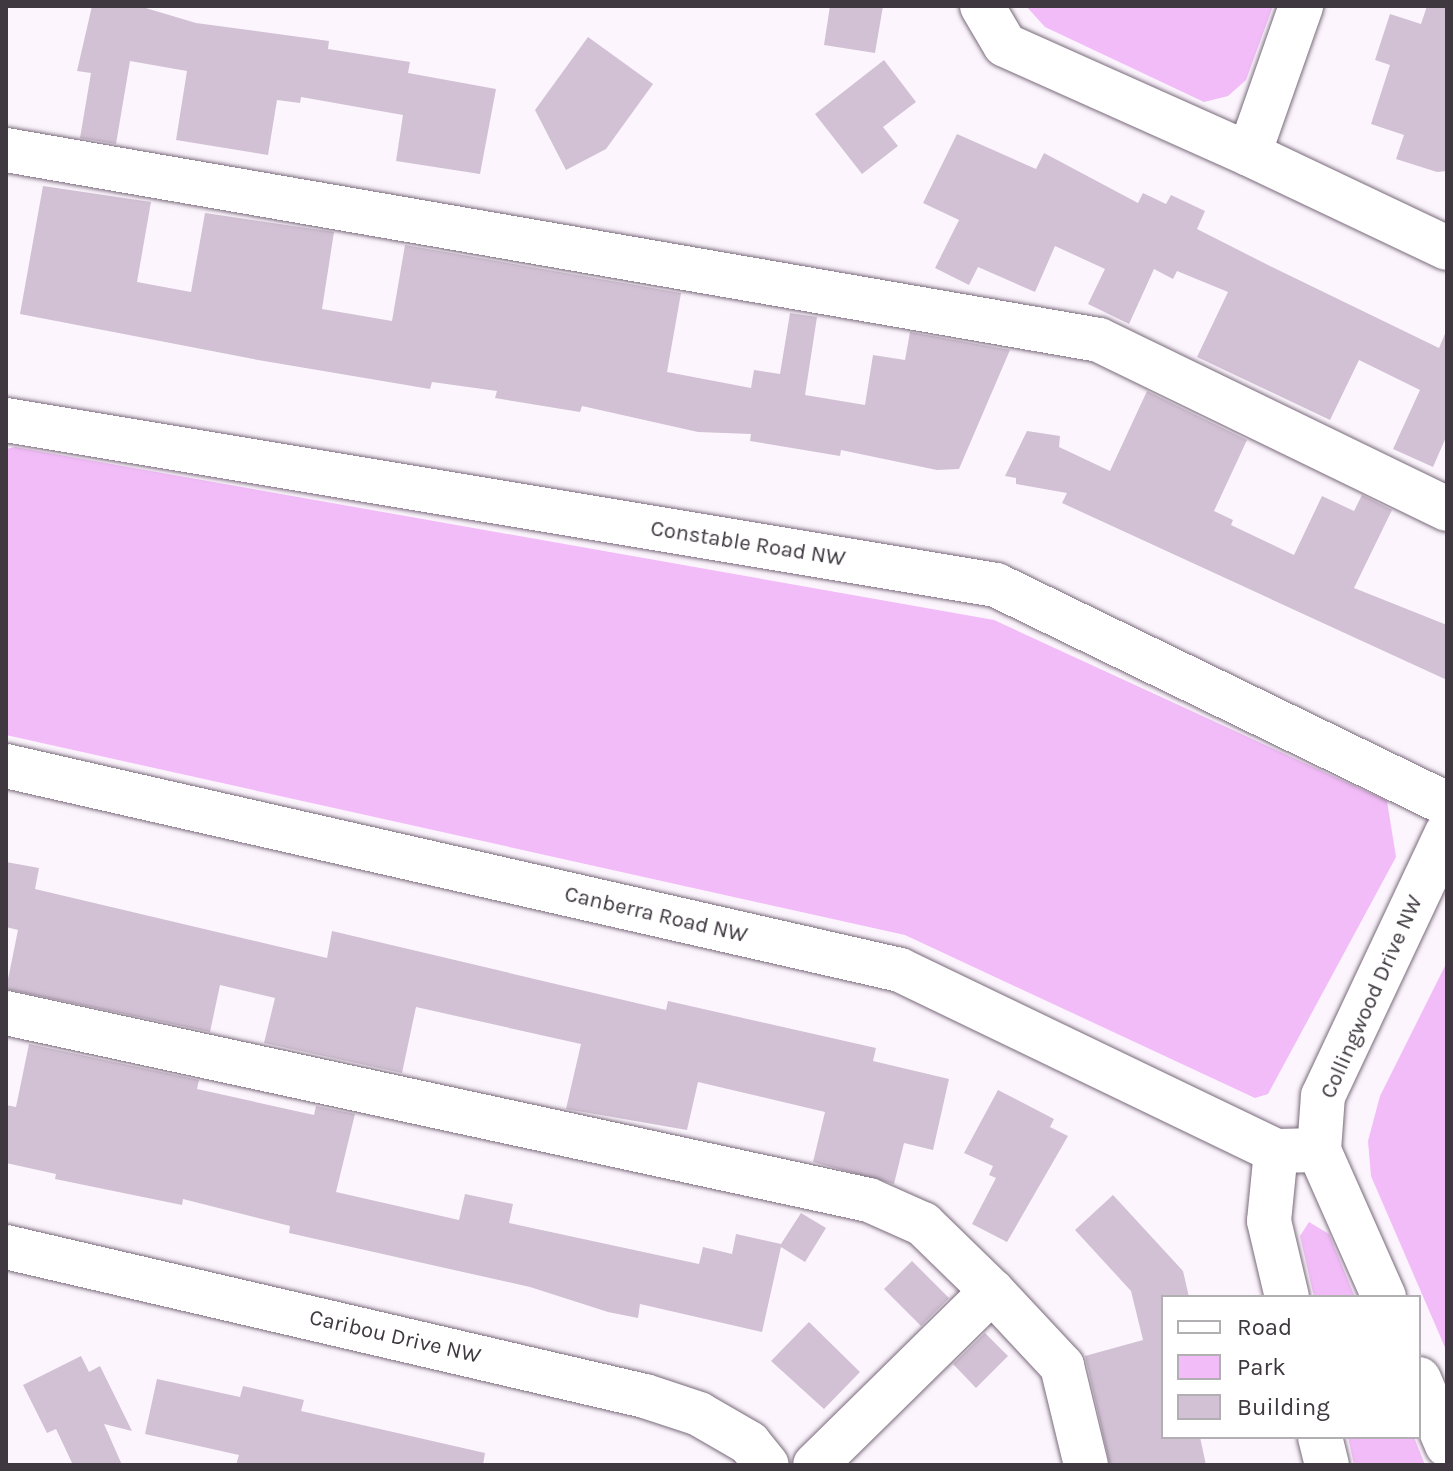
<!DOCTYPE html>
<html>
<head>
<meta charset="utf-8">
<style>
	body { margin:0 }
	#map { position:relative; width:1453px; height:1471px; overflow:hidden; background:#fcf5fd; font-family:Karla,sans-serif }
	div>[style] { position:absolute }
	[style*='--x'] { left:calc(var(--x)*1px); top:calc(var(--y)*1px); width:calc(var(--w)*1px); rotate:calc(var(--a)*1deg) }
	.green>* { inset:0; background:#f1bcf7 }
	.building>* { inset:0; background:#d2c1d4 }
	.roads { filter:drop-shadow(0 0 2px #796a7b) drop-shadow(0 0 2px #796a7b) }
	.minor>* { height:44px; margin:-22px; padding:0 22px; transform-origin:22px; border-radius:22px; background:#fff }
	span { translate:-50% -50%; white-space:nowrap; text-align:center; line-height:1.15; -webkit-text-stroke:6px #fff; paint-order:stroke }
	.street-label { font-size:22px; color:#3f3840 }
	.frame { position:absolute; inset:0; border:8px solid #3f3840; pointer-events:none }
	.legend { position:absolute; left:1161px; top:1295px; width:260px; height:144px; box-sizing:border-box; background:#fff; border:2px solid #b2afb3; margin:0; padding:10px 14px; list-style:none; font-size:24px; color:#3f3840 }
	.legend li { display:flex; align-items:center; gap:16px; height:40px }
	.legend b { width:40px; border:2px solid #b2afb3 }
</style>
</head>
<body>
<div id="map">
	<div class="green">
		<div style="clip-path:polygon(1026px 6px,1273px 6px,1246px 80px,1228px 96px,1204px 102px,1045px 27px)"></div>
		<div style="clip-path:polygon(15px 447px,994px 620px,1387px 801px,1396px 857px,1268px 1094px,1255px 1098px,905px 935px,6px 735px,6px 449px)"></div>
		<div style="clip-path:polygon(1447px 962px,1447px 1352px,1371px 1176px,1368px 1141px,1380px 1096px)"></div>
		<div style="clip-path:polygon(1309px 1222px,1329px 1234px,1355px 1297px,1314px 1297px,1300px 1236px)"></div>
		<div style="clip-path:polygon(1348px 1437px,1414px 1437px,1425px 1465px,1354px 1465px)"></div>
	</div>
	<div class="building">
		<div style="clip-path:polygon(92px 6px,139px 6px,196px 23px,329px 41px,328px 49px,410px 62px,408px 73px,496px 89px,480px 174px,396px 161px,403px 115px,301px 97px,300px 103px,277px 100px,268px 155px,176px 140px,187px 71px,130px 61px,116px 144px,80px 138px,91px 73px,77px 71px)"></div>
		<div style="clip-path:polygon(830px 6px,883px 6px,875px 53px,824px 45px)"></div>
		<div style="clip-path:polygon(1427px 6px,1447px 6px,1447px 171px,1437px 172px,1396px 159px,1404px 135px,1371px 124px,1390px 65px,1375px 60px,1390px 14px,1421px 24px)"></div>
		<div style="clip-path:polygon(588px 37px,653px 84px,606px 149px,566px 170px,535px 110px)"></div>
		<div style="clip-path:polygon(884px 60px,916px 102px,883px 127px,898px 146px,862px 174px,815px 114px)"></div>
		<div style="clip-path:polygon(957px 134px,1036px 169px,1044px 153px,1138px 203px,1143px 193px,1166px 204px,1171px 195px,1205px 211px,1197px 229px,1270px 266px,1439px 348px,1447px 329px,1447px 435px,1433px 467px,1393px 449px,1420px 390px,1359px 360px,1330px 420px,1197px 357px,1228px 292px,1177px 271px,1173px 279px,1154px 269px,1129px 324px,1088px 304px,1105px 269px,1055px 246px,1035px 292px,978px 267px,969px 285px,935px 268px,959px 220px,923px 203px)"></div>
		<div style="clip-path:polygon(43px 186px,151px 202px,137px 282px,191px 292px,205px 213px,334px 232px,322px 309px,392px 321px,405px 245px,681px 293px,667px 372px,751px 388px,754px 370px,780px 374px,790px 313px,817px 317px,805px 395px,865px 405px,873px 355px,905px 360px,910px 332px,1010px 350px,959px 469px,937px 470px,841px 450px,840px 456px,750px 441px,751px 434px,698px 432px,582px 406px,580px 412px,495px 398px,497px 391px,432px 382px,430px 389px,258px 360px,20px 314px)"></div>
		<div style="clip-path:polygon(1147px 391px,1247px 440px,1214px 511px,1233px 520px,1231px 525px,1294px 555px,1322px 496px,1354px 511px,1362px 495px,1392px 510px,1354px 588px,1447px 625px,1447px 680px,1062px 503px,1067px 493px,1016px 484px,1016px 478px,1005px 476px,1027px 431px,1060px 436px,1059px 447px,1110px 471px)"></div>
		<div style="clip-path:polygon(6px 862px,39px 868px,35px 889px,327px 958px,332px 931px,666px 1010px,668px 1001px,876px 1048px,873px 1061px,949px 1079px,933px 1150px,904px 1143px,894px 1184px,813px 1162px,825px 1112px,698px 1082px,687px 1130px,566px 1109px,581px 1044px,416px 1007px,402px 1073px,264px 1043px,275px 998px,220px 985px,210px 1032px,6px 989px,18px 930px,6px 927px)"></div>
		<div style="clip-path:polygon(29px 1044px,199px 1080px,197px 1089px,314px 1115px,316px 1106px,355px 1114px,336px 1192px,459px 1220px,465px 1194px,513px 1204px,509px 1223px,699px 1264px,703px 1247px,732px 1254px,736px 1234px,781px 1244px,801px 1213px,826px 1228px,805px 1262px,781px 1247px,762px 1332px,640px 1304px,638px 1318px,608px 1312px,530px 1287px,289px 1233px,290px 1226px,183px 1199px,182px 1205px,55px 1179px,56px 1174px,6px 1163px,6px 1105px,16px 1107px)"></div>
		<div style="clip-path:polygon(998px 1090px,1054px 1119px,1050px 1127px,1068px 1136px,1007px 1242px,972px 1224px,996px 1178px,989px 1175px,993px 1166px,964px 1153px)"></div>
		<div style="clip-path:polygon(1113px 1195px,1183px 1271px,1189px 1297px,1163px 1297px,1163px 1437px,1200px 1437px,1206px 1465px,1110px 1465px,1085px 1356px,1143px 1340px,1131px 1291px,1075px 1230px)"></div>
		<div style="clip-path:polygon(912px 1261px,949px 1298px,921px 1326px,884px 1289px)"></div>
		<div style="clip-path:polygon(809px 1322px,860px 1372px,824px 1409px,771px 1361px)"></div>
		<div style="clip-path:polygon(985px 1333px,1008px 1356px,976px 1388px,953px 1364px)"></div>
		<div style="clip-path:polygon(81px 1356px,89px 1372px,100px 1366px,132px 1431px,104px 1424px,122px 1465px,73px 1465px,56px 1429px,47px 1433px,23px 1385px)"></div>
		<div style="clip-path:polygon(157px 1379px,240px 1397px,243px 1386px,304px 1400px,301px 1411px,485px 1453px,483px 1465px,236px 1465px,239px 1455px,145px 1434px)"></div>
	</div>
	<div class="roads">
		<div class="minor">
			<div style="--x:982;--y:6;--w:45;--a:59.5"></div>
			<div style="--x:1005;--y:45;--w:267;--a:24.1"></div>
			<div style="--x:1249;--y:154;--w:157;--a:-70.6"></div>
			<div style="--x:6;--y:150;--w:1109;--a:9.86"></div>
			<div style="--x:1099;--y:340;--w:387;--a:25.9"></div>
			<div style="--x:1249;--y:154;--w:219;--a:25.4"></div>
			<div style="--x:6;--y:420;--w:1004;--a:9.46"></div>
			<div style="--x:996;--y:585;--w:501;--a:25.9"></div>
			<div style="--x:6;--y:766;--w:917;--a:12.85"></div>
			<div style="--x:900;--y:970;--w:417;--a:25.7"></div>
			<div style="--x:1276;--y:1151;--w:43;--a:-1.3"></div>
			<div style="--x:6;--y:1013;--w:883;--a:12.23"></div>
			<div style="--x:869;--y:1200;--w:59;--a:24"></div>
			<div style="--x:923;--y:1224;--w:96;--a:44.2"></div>
			<div style="--x:992;--y:1291;--w:248;--a:135.5"></div>
			<div style="--x:1276;--y:1151;--w:70;--a:95.7"></div>
			<div style="--x:1269;--y:1221;--w:78;--a:76.7"></div>
			<div style="--x:6;--y:1247;--w:656;--a:13.13"></div>
			<div style="--x:645;--y:1396;--w:57;--a:18.4"></div>
			<div style="--x:699;--y:1414;--w:58;--a:30.1"></div>
			<div style="--x:749;--y:1443;--w:28;--a:51"></div>
			<div style="--x:992;--y:1291;--w:103;--a:47"></div>
			<div style="--x:1062;--y:1366;--w:102;--a:76.4"></div>
			<div style="--x:1384;--y:1297;--w:161;--a:-113.9"></div>
			<div style="--x:1319;--y:1150;--w:54;--a:-85.8"></div>
			<div style="--x:1323;--y:1096;--w:291;--a:-64.8"></div>
			<div style="--x:1419;--y:1379;--w:72;--a:67"></div>
			<div style="--x:1320;--y:1437;--w:29;--a:76"></div>
		</div>
	</div>
	<div class="street-label">
		<span style="left:748px;top:544px;rotate:9deg">Constable Road NW</span>
		<span style="left:656px;top:915px;rotate:13deg">Canberra Road NW</span>
		<span style="left:1372px;top:997px;rotate:-66deg">Collingwood Drive NW</span>
		<span style="left:395px;top:1337px;rotate:13deg">Caribou Drive NW</span>
	</div>
	<div class="frame"></div>
	<ul class="legend">
	<li><b style="height:10px;background:#fff"></b>Road</li>
	<li><b style="height:22px;background:#f1bcf7"></b>Park</li>
	<li><b style="height:22px;background:#d2c1d4"></b>Building</li>
	</ul>
</div>
</body>
</html>
